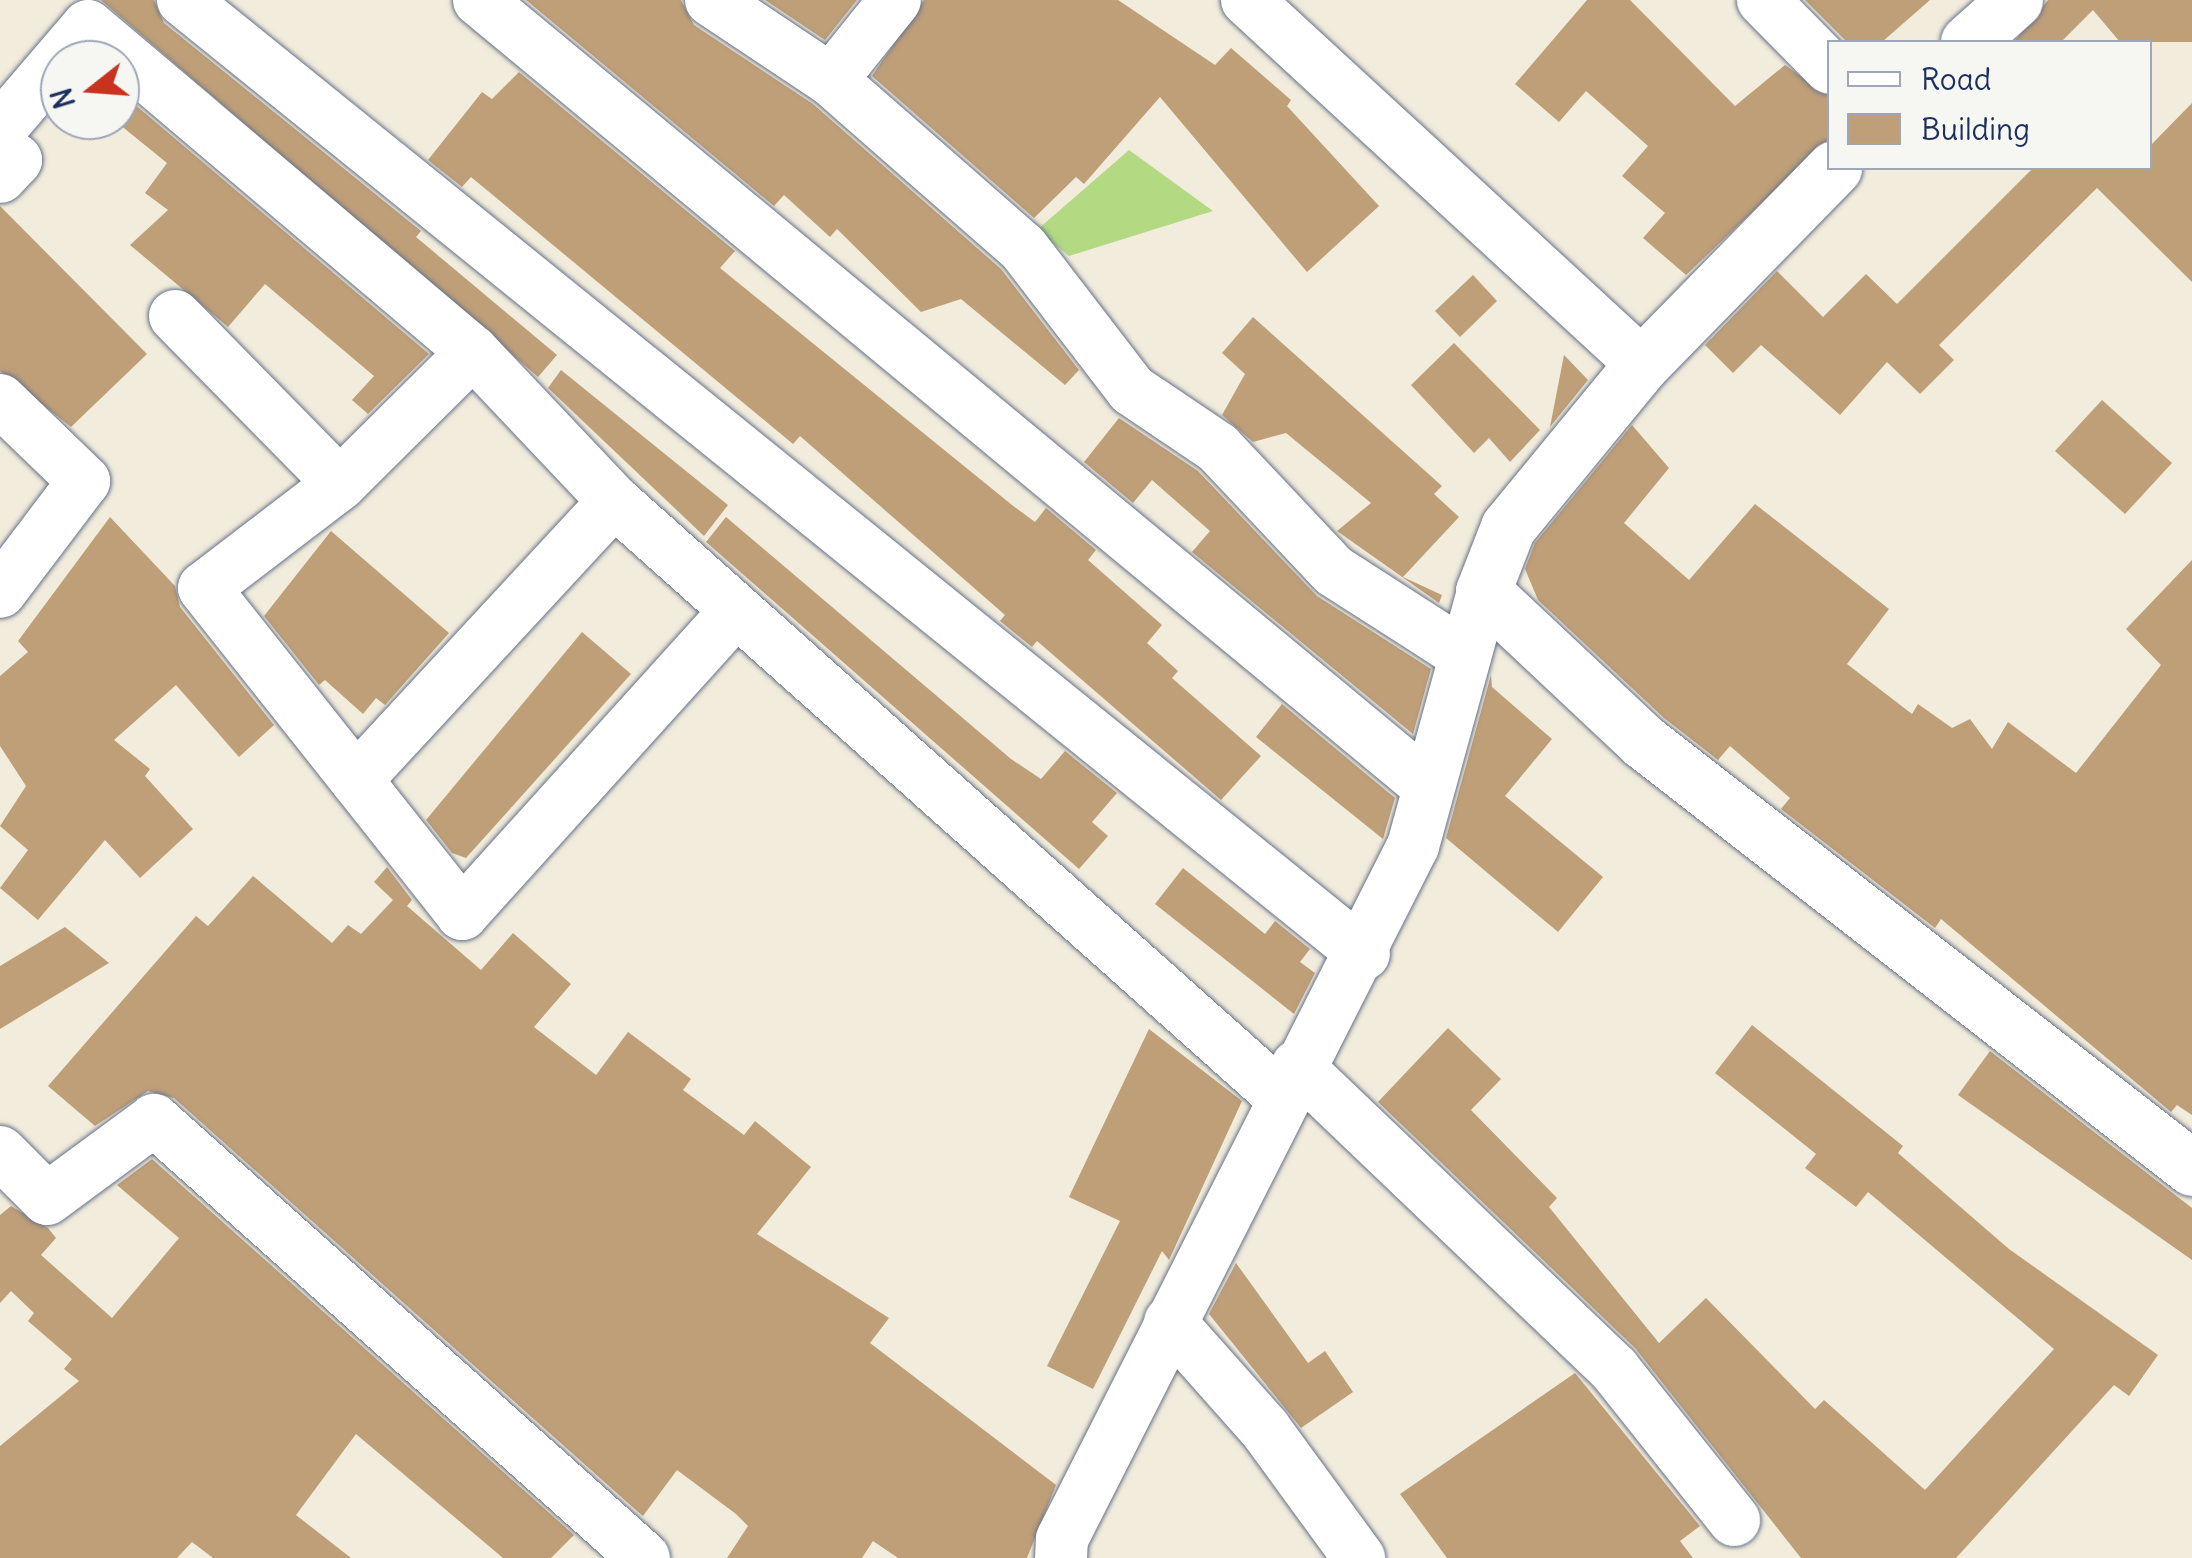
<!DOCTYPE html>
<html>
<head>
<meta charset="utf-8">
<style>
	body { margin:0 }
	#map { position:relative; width:2192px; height:1558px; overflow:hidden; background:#f1ecdb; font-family:Delius,sans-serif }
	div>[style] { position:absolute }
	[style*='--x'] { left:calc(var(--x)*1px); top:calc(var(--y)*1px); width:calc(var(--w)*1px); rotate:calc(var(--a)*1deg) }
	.green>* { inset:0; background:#b3d983 }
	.building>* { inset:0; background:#be9f78 }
	.roads { filter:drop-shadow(0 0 2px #66718a) drop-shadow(0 0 2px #66718a) }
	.minor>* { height:52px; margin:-26px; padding:0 26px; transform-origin:26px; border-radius:26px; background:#fff }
	.major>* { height:55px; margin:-27.5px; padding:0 27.5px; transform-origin:27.5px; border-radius:27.5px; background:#fff }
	span { translate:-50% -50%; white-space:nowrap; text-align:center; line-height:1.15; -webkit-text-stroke:9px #f6f6f2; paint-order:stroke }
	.legend { position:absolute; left:1827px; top:40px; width:325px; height:130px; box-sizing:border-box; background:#f6f6f2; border:2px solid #9ea6b7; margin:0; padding:12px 18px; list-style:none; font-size:30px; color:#1b2f5e }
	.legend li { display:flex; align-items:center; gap:20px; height:50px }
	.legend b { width:50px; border:2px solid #9ea6b7 }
	.north { position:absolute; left:40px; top:40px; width:100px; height:100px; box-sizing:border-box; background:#f6f6f2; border:2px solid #9ea6b7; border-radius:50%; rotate:253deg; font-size:28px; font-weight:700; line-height:40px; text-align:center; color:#1b2f5e }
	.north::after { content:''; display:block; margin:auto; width:35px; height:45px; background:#c8321e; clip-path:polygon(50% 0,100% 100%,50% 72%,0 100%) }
</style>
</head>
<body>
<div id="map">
	<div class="green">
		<div style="clip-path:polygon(1129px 150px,1213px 211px,1069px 256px,1037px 230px)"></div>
	</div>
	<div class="building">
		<div style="clip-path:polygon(101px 0,154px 0,164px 23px,421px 231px,416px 237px,557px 355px,538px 377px)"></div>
		<div style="clip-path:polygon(526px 0,681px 0,694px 25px,813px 104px,1001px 269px,1079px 370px,1065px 385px,961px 299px,921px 312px,837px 229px,830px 237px,784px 195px,774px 206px)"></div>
		<div style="clip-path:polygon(765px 0,857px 0,825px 40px)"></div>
		<div style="clip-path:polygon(924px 0,1118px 0,1215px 65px,1231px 48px,1291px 100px,1287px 106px,1379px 206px,1307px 272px,1160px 97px,1084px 184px,1076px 177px,1034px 218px,872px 76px)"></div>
		<div style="clip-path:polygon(1587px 0,1630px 0,1735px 106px,1785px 65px,1830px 97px,1830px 138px,1686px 275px,1643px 238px,1665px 213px,1622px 176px,1648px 146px,1586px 91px,1559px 122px,1515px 84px)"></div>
		<div style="clip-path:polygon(1805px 0,1930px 0,1882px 42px,1847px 42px)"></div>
		<div style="clip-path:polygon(2048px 0,2192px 0,2192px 42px,2120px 42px,2093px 10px,2061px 42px,2014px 42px)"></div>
		<div style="clip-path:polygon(519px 72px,735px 251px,720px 268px,1012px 505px,1035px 522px,1046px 508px,1096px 550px,1088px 560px,1162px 625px,1147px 643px,1178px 671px,1172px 678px,1261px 756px,1221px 800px,1037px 641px,1032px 647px,1000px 621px,1005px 615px,800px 436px,793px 444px,471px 177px,462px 187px,428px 160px,482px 92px,492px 99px)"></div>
		<div style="clip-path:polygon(120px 92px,429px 354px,368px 414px,352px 400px,374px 376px,265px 284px,228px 327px,130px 245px,168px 210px,145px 193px,167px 163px,114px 120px)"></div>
		<div style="clip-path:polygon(2192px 103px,2192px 282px,2097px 188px,1939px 345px,1954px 360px,1920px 394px,1887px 362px,1840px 415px,1761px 345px,1733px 373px,1705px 345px,1777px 271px,1823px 317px,1866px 274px,1897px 304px,2033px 168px,2150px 168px,2150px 146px)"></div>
		<div style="clip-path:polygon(0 206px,147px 354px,71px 427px,0 371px)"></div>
		<div style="clip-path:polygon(1473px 275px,1497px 301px,1460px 337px,1435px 311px)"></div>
		<div style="clip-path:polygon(1253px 317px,1442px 486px,1434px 494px,1459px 517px,1403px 577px,1442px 595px,1439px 603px,1337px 531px,1371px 503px,1286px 433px,1253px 442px,1222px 415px,1245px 374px,1222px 353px)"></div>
		<div style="clip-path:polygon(1454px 343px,1540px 430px,1510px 462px,1489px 438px,1474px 453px,1411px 385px)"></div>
		<div style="clip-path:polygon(1564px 355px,1588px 380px,1550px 427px)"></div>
		<div style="clip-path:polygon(561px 370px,728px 505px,704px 536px,548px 388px)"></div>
		<div style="clip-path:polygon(2102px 400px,2172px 463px,2125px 514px,2055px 451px)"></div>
		<div style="clip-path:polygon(1119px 418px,1198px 471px,1317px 596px,1431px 669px,1413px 734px,1192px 552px,1210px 531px,1152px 480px,1133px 503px,1084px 462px)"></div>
		<div style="clip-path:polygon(1632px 425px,1669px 468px,1624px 523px,1689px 580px,1755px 504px,1889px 609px,1847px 664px,1912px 714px,1918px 704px,1952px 728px,1970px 719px,1992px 749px,2008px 722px,2076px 773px,2161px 665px,2126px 629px,2192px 560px,2192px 1115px,2177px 1105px,2171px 1112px,1941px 919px,1935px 928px,1781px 809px,1790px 798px,1730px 746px,1718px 760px,1664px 718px,1538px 600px,1525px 569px,1535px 543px)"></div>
		<div style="clip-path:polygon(110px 517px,175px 586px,180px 607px,274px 725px,239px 757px,176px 685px,114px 740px,150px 769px,145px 776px,193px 829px,140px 878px,105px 840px,38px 920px,0 888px,28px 850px,0 826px,26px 786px,0 746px,0 676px,28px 652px,18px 641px)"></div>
		<div style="clip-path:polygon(726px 517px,1011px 759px,1041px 779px,1065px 751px,1117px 793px,1092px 822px,1108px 836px,1079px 869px,706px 542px)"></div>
		<div style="clip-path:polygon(331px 531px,449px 633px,385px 705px,376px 698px,363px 714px,325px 680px,319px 685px,264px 616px)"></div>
		<div style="clip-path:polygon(582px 632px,631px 674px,466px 858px,452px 853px,426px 820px)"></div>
		<div style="clip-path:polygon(1491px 675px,1492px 687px,1552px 739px,1505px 796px,1603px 877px,1558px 932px,1446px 838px)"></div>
		<div style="clip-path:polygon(1282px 704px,1395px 798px,1383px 839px,1256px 737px)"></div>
		<div style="clip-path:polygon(387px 867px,412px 900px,407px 906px,481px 970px,513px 933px,571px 984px,534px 1027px,596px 1075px,628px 1032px,691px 1079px,683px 1090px,744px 1135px,755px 1121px,811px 1167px,757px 1234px,889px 1318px,870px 1343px,1056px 1485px,1027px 1558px,898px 1558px,873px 1541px,862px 1558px,727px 1558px,748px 1526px,736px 1514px,677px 1470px,643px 1516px,637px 1511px,174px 1098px,148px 1091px,95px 1126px,48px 1086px,196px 916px,208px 926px,253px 876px,332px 943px,348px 925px,361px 934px,393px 900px,374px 882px)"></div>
		<div style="clip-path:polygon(1183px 868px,1265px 934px,1275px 921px,1310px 949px,1300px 962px,1315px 973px,1294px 1014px,1155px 904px)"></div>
		<div style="clip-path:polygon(65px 927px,109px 963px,0 1029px,0 966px)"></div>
		<div style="clip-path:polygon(1752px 1025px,1903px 1146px,1898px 1153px,2009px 1249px,2158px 1355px,2129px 1396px,2114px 1385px,1956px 1558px,1801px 1558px,1635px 1348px,1378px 1102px,1448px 1028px,1501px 1079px,1471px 1110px,1557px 1198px,1549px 1207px,1659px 1343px,1706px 1298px,1815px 1409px,1824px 1400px,1925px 1490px,2054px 1349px,1868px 1192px,1856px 1207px,1805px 1168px,1816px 1154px,1715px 1073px)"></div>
		<div style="clip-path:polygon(1149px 1029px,1242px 1101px,1169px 1260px,1162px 1251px,1093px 1389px,1047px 1366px,1120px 1221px,1069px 1197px)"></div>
		<div style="clip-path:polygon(1990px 1051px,2192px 1208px,2192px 1260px,1958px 1095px)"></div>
		<div style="clip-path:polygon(152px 1159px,574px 1535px,551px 1558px,503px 1558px,356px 1434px,296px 1515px,351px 1558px,213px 1558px,192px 1542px,177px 1558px,0 1558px,0 1446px,79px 1381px,64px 1369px,72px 1359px,28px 1321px,34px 1313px,11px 1291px,0 1303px,0 1215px,11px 1206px,48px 1228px,56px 1238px,41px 1255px,112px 1318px,179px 1238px,117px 1185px)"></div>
		<div style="clip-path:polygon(1236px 1263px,1308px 1363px,1325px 1351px,1353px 1392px,1301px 1428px,1209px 1314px)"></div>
		<div style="clip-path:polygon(1575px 1373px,1700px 1526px,1680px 1541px,1693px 1558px,1447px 1558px,1400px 1494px)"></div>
	</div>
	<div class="roads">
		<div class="minor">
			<div style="--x:183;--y:0;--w:1518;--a:38.93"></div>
			<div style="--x:479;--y:0;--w:1231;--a:39.63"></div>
			<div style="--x:711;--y:0;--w:144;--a:33.7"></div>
			<div style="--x:831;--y:80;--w:255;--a:41.2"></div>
			<div style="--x:1023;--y:248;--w:179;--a:52.5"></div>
			<div style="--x:1132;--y:390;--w:104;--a:34"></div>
			<div style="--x:1218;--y:448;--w:169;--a:46.7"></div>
			<div style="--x:1334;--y:571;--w:156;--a:32.7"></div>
			<div style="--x:1247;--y:0;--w:537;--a:42.66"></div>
			<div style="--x:1763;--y:0;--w:95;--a:45.4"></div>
			<div style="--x:831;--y:80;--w:102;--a:-51.3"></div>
			<div style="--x:0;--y:129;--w:135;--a:-49.5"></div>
			<div style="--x:88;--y:26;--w:504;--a:40.26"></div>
			<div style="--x:473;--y:352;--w:205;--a:46.6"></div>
			<div style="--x:614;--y:501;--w:895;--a:41.74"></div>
			<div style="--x:0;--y:148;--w:20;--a:37"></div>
			<div style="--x:16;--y:160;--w:23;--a:133"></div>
			<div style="--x:175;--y:316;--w:235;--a:45.5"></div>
			<div style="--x:473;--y:352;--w:187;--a:135.2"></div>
			<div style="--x:340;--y:484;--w:171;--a:142.6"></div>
			<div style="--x:204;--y:588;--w:416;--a:51.6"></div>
			<div style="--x:462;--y:914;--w:409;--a:-47.9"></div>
			<div style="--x:0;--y:400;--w:117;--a:44"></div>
			<div style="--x:84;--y:481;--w:139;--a:127.1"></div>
			<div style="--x:356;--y:780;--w:380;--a:-47.2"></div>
			<div style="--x:1297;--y:1066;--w:439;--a:43.7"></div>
			<div style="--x:1614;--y:1369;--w:193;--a:51.5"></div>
			<div style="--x:0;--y:1152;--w:66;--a:45"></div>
			<div style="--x:47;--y:1199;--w:133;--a:-36.4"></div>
			<div style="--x:154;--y:1120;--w:657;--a:41.79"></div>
			<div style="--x:1170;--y:1322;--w:143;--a:48.4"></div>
			<div style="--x:1265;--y:1429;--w:160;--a:53.9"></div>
			<div style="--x:1061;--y:1558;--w:19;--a:-87"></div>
			<div style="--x:1062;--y:1539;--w:777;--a:-63.14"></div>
			<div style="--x:1413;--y:846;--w:264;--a:-74.6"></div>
		</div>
		<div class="major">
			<div style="--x:1968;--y:42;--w:63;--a:-41.8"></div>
			<div style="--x:1834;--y:168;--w:274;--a:134.4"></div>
			<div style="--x:1642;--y:364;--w:211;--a:129.4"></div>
			<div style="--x:1508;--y:527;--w:69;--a:111.3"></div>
			<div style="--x:1483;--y:591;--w:221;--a:43.2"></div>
			<div style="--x:1644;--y:742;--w:694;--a:37.86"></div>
		</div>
	</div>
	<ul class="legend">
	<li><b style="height:12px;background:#fff"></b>Road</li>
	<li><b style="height:28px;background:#be9f78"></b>Building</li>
	</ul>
	<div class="north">N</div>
</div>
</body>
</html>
